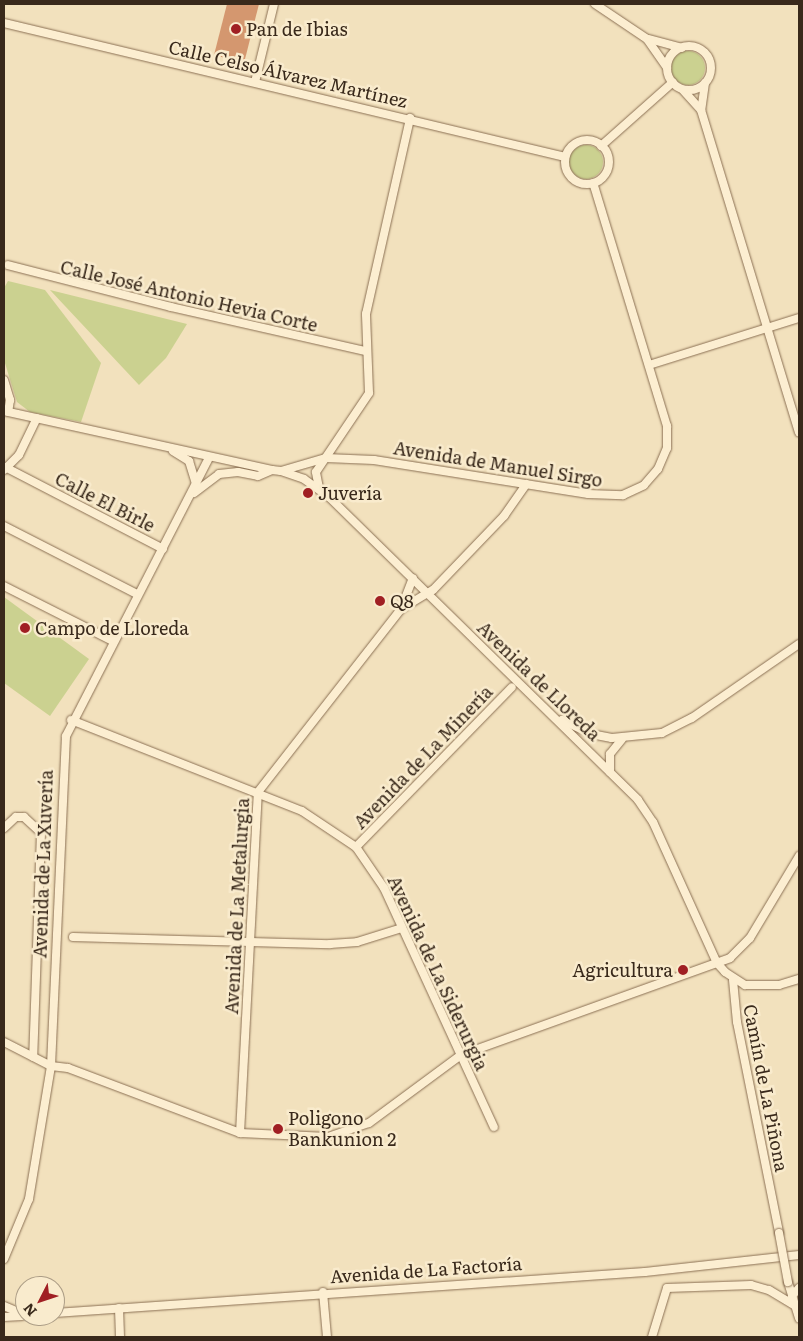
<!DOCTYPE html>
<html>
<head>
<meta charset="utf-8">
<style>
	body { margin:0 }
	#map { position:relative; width:803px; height:1341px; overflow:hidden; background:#f2e1bd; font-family:Literata,serif }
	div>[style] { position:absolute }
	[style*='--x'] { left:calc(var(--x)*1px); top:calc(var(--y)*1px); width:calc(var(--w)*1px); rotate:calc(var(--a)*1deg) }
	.green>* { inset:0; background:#cbd190 }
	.round { border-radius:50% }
	.building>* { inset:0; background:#d4976f }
	.roads { filter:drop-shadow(0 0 1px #8b7054) drop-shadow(0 0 1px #8b7054) }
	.minor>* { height:8px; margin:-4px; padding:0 4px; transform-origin:4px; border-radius:4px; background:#fceed1 }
	.minor>.ring { margin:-4px; padding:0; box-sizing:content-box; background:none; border:8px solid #fceed1; border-radius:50% }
	.bridges { filter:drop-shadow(0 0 1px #8b7054) drop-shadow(0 0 1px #8b7054) }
	.minor-bridge>* { height:8px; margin:-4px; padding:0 4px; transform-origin:4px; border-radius:4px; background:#fceed1 }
	.dots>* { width:14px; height:14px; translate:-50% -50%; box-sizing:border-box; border:2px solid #f9ebcd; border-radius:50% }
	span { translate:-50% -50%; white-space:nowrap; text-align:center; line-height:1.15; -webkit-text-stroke:5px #f9ebcd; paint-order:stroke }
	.poi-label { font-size:18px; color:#39291b }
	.left { translate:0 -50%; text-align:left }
	.right { translate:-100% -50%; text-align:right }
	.street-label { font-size:18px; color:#39291b }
	.frame { position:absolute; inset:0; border:5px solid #39291b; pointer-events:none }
	.north { position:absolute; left:15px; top:1276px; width:50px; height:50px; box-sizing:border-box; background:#f9ebcd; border:1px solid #ac9d86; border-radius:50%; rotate:229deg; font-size:14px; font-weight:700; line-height:20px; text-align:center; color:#39291b }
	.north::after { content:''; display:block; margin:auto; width:18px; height:22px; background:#a01f23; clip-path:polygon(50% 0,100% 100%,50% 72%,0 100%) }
</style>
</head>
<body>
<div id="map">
	<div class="green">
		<div class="round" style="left:671px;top:51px;width:34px;height:34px"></div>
		<div class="round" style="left:569px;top:145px;width:34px;height:34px"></div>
		<div style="clip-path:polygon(8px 281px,45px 290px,101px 363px,81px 422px,30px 412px,17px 402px,4px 360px,4px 288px)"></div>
		<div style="clip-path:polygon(50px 290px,187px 324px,166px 358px,139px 385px)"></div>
		<div style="clip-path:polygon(4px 597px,89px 659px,50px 716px,4px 683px)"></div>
	</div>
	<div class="building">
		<div style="clip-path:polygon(227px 4px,259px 4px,244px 63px,214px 55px)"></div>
	</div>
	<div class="roads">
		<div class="minor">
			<div style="--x:595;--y:4;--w:63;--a:33.9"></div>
			<div style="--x:647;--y:39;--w:35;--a:55"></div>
			<div style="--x:4;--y:23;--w:577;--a:13.43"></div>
			<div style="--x:649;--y:39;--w:34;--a:15"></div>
			<div class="ring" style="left:667px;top:46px;width:36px;height:36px"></div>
			<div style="--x:255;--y:82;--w:80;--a:-76.3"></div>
			<div style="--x:705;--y:83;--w:27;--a:98"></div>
			<div style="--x:701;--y:110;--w:337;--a:73.1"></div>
			<div style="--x:683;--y:90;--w:27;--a:48"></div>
			<div class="ring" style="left:565px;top:140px;width:36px;height:36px"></div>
			<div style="--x:601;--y:146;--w:96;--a:-41.6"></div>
			<div style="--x:8;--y:265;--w:168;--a:14.4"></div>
			<div style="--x:171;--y:307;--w:199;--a:12.8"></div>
			<div style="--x:649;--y:365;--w:157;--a:-17.4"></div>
			<div style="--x:4;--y:380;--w:21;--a:73"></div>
			<div style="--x:10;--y:400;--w:12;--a:99"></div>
			<div style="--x:4;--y:411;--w:274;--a:12.4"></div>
			<div style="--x:272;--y:470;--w:9;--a:6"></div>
			<div style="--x:281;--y:471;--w:47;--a:-16.1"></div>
			<div style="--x:326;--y:458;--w:48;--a:2.4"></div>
			<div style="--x:374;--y:460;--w:217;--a:9"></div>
			<div style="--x:588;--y:494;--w:35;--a:2"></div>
			<div style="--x:623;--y:495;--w:23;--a:-25"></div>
			<div style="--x:644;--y:485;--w:21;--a:-49"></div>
			<div style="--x:658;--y:469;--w:23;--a:-67"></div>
			<div style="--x:667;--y:448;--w:22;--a:-90"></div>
			<div style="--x:667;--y:426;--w:254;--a:-106.9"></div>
			<div style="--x:173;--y:451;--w:19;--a:32"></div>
			<div style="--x:189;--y:461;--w:24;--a:73"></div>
			<div style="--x:5;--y:467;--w:178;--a:27.4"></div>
			<div style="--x:4;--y:470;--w:21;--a:-45"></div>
			<div style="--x:19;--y:455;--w:41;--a:-64.1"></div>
			<div style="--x:281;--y:471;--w:24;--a:19"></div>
			<div style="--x:304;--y:479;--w:32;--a:36"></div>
			<div style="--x:330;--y:498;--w:431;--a:44.4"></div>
			<div style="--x:638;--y:800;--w:27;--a:56"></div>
			<div style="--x:653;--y:822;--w:155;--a:65.6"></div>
			<div style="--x:717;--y:963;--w:12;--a:48"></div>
			<div style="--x:725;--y:972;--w:24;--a:33"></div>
			<div style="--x:745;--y:985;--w:34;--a:0"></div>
			<div style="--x:779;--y:985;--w:21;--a:-17"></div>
			<div style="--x:319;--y:488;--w:16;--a:-101"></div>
			<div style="--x:316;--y:472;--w:95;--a:-56.1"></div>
			<div style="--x:369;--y:393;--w:79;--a:-92.2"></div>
			<div style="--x:366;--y:314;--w:201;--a:-77.3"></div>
			<div style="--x:194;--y:493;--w:31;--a:-37"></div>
			<div style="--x:219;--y:474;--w:19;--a:-6"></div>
			<div style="--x:238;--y:472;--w:20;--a:11"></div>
			<div style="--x:258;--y:476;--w:15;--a:-23"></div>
			<div style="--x:4;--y:526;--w:149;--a:27.1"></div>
			<div style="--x:4;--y:586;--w:122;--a:26.8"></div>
			<div style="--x:401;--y:609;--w:33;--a:-69"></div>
			<div style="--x:71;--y:720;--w:248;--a:21.5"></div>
			<div style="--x:302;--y:811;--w:65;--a:33.7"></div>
			<div style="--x:356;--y:847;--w:50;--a:55.7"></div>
			<div style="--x:384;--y:888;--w:263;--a:65.3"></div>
			<div style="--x:562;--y:720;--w:32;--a:26"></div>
			<div style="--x:591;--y:734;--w:21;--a:11"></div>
			<div style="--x:612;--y:738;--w:50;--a:-5.7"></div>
			<div style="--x:662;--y:733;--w:34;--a:-27"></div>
			<div style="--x:692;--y:718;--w:130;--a:-34.7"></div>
			<div style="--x:610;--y:772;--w:18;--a:-90"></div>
			<div style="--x:610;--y:754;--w:19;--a:-51"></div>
			<div style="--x:4;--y:828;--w:16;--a:-43"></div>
			<div style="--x:16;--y:817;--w:8;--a:0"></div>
			<div style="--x:24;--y:817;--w:23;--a:43"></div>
			<div style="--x:41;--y:833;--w:224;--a:92"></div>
			<div style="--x:356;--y:847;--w:223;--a:-45.7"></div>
			<div style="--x:73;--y:937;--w:257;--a:1.6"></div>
			<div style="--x:330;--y:944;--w:27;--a:-4"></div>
			<div style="--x:357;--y:942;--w:47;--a:-17.3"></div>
			<div style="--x:733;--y:980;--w:42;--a:84.6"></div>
			<div style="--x:737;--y:1022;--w:215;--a:78.7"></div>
			<div style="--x:4;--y:1042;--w:53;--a:27.1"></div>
			<div style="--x:51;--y:1066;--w:17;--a:7"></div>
			<div style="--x:68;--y:1068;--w:184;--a:20.7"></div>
			<div style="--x:240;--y:1133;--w:88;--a:2.6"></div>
			<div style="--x:328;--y:1137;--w:43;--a:-18.9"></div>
			<div style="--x:369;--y:1123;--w:114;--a:-36.5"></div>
			<div style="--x:461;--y:1055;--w:286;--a:-19.8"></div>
			<div style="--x:730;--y:958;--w:28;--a:-45"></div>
			<div style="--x:750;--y:938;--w:96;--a:-59.1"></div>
			<div style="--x:240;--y:1133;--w:341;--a:-87"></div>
			<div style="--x:258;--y:792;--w:232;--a:-52"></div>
			<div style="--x:401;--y:609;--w:37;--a:-31"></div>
			<div style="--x:433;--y:590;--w:103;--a:-46.2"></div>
			<div style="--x:504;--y:516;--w:39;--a:-55"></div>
			<div style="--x:4;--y:1259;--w:65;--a:-67.4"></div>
			<div style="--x:29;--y:1199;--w:135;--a:-80.6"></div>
			<div style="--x:51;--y:1066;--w:330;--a:-87.4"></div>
			<div style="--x:66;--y:736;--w:313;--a:-62.8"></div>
			<div style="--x:788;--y:1282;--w:38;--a:73"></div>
			<div style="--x:323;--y:1292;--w:45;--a:84.9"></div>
			<div style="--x:792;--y:1296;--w:11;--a:-49"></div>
			<div style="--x:4;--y:1306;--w:23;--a:23"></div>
			<div style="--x:119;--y:1308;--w:29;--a:88"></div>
			<div style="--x:55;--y:1313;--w:591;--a:-3.98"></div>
			<div style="--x:645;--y:1272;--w:155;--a:-6.3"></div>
			<div style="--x:4;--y:1317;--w:18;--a:-3"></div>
			<div style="--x:652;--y:1337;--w:51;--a:-73"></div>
			<div style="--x:667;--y:1288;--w:84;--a:-2"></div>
			<div style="--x:751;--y:1285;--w:19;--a:16"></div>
			<div style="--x:769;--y:1290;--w:31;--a:31"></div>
		</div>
	</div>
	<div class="bridges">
		<div class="minor-bridge">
			<div style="--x:779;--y:1233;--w:50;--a:79.6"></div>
		</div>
	</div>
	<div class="dots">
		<div style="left:236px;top:29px;background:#a01f23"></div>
		<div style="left:308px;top:493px;background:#a01f23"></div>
		<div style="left:380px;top:601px;background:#a01f23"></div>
		<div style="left:25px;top:628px;background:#a01f23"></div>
		<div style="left:683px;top:970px;background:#a01f23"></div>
		<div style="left:278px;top:1129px;background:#a01f23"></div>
	</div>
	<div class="poi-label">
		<span class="left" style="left:246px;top:29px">Pan de Ibias</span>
		<span class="left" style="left:318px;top:493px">Juvería</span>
		<span class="left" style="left:390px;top:601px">Q8</span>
		<span class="left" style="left:35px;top:628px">Campo de Lloreda</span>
		<span class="right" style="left:673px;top:970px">Agricultura</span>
		<span class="left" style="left:288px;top:1129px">Poligono<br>Bankunion 2</span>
	</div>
	<div class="street-label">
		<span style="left:288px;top:74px;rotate:13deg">Calle Celso Álvarez Martínez</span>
		<span style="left:189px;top:296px;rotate:13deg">Calle José Antonio Hevia Corte</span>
		<span style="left:498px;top:464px;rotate:9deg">Avenida de Manuel Sirgo</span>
		<span style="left:105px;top:502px;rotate:27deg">Calle El Birle</span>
		<span style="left:539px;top:681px;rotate:44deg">Avenida de Lloreda</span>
		<span style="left:423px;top:757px;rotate:-46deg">Avenida de La Minería</span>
		<span style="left:43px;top:864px;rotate:-88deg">Avenida de La Xuvería</span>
		<span style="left:237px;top:906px;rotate:-87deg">Avenida de La Metalurgia</span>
		<span style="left:438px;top:973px;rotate:65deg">Avenida de La Siderurgia</span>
		<span style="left:766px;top:1088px;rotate:79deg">Camín de La Piñona</span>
		<span style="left:426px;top:1270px;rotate:-4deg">Avenida de La Factoría</span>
	</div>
	<div class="frame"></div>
	<div class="north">N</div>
</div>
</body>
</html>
